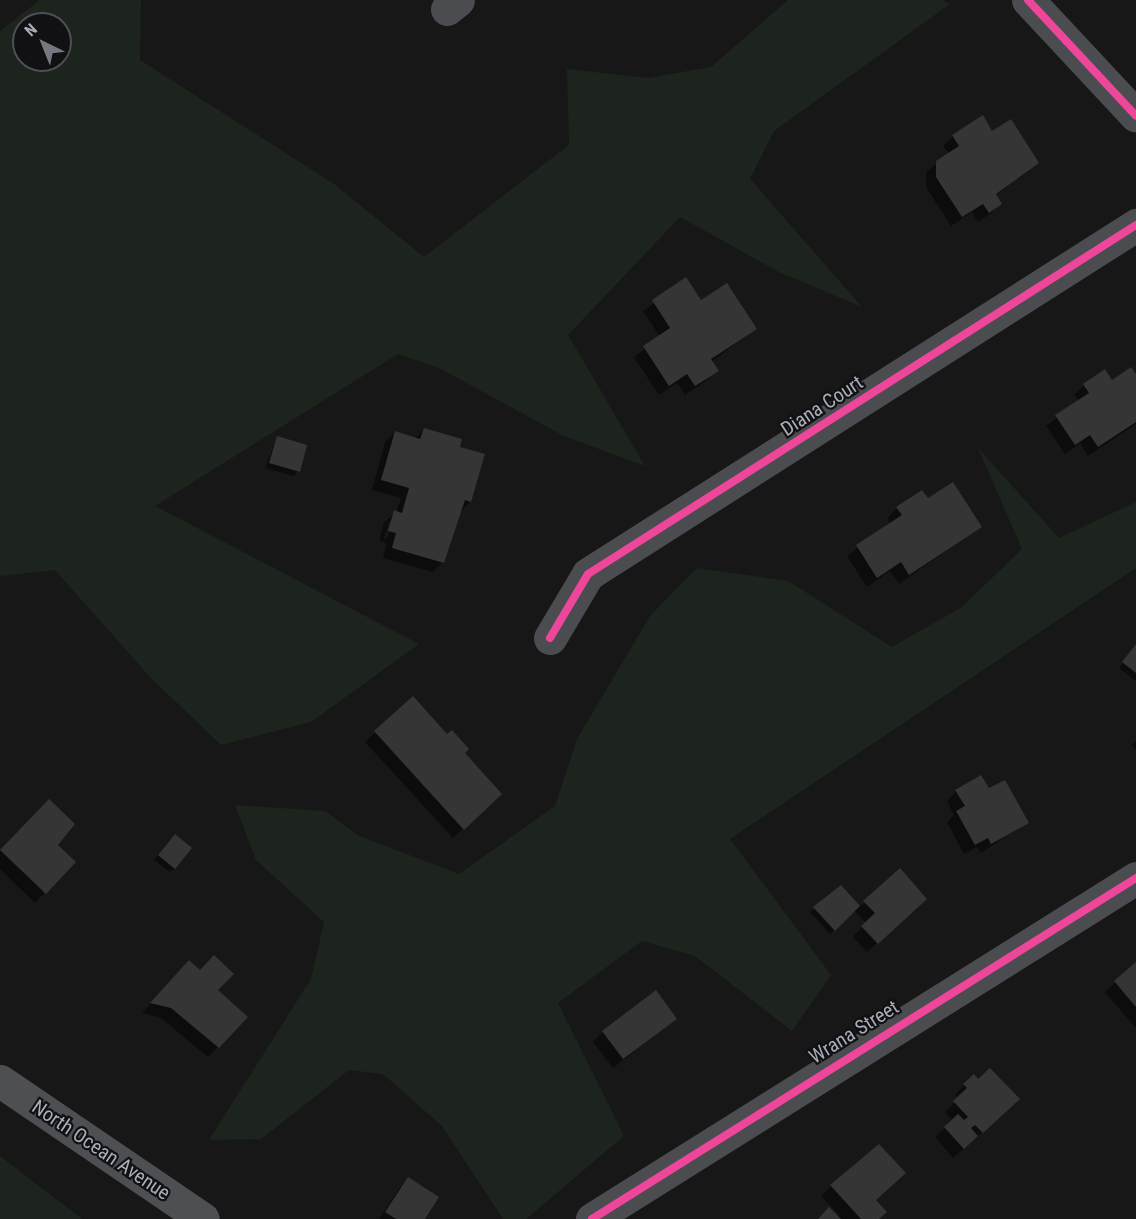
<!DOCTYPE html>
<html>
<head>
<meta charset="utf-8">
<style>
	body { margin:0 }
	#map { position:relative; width:1136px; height:1219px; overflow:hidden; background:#171717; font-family:"Roboto Condensed",sans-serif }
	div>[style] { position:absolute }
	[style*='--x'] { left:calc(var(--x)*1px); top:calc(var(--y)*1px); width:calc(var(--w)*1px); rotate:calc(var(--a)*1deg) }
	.green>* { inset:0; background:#1d241e }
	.shadow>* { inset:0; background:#0007 }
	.building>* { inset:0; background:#353536 }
	.minor>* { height:33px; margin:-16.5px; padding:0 16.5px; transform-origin:16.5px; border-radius:16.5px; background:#4b4c50 }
	.major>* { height:33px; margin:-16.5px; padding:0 16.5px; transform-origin:16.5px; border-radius:16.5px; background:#4d4f52 }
	.cycleway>* { height:8px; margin:-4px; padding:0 4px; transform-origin:4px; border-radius:4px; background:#ed469a }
	span { translate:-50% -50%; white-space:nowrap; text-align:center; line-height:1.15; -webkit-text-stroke:4.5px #111113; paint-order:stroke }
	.street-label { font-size:20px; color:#a8adb8 }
	.north { position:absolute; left:12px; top:12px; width:60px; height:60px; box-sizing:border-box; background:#111113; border:2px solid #4d4f55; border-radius:50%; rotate:317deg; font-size:16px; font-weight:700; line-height:24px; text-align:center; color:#a8adb8 }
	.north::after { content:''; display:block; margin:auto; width:21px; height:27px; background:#757880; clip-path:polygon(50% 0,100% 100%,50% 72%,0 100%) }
</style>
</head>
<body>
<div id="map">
	<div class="green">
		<div style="clip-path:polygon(evenodd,40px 0,141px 0,140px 60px,334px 184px,424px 257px,569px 145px,567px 69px,648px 78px,711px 67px,788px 0,942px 0,950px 4px,774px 131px,750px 179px,862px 307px,779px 272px,680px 217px,568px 335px,645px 466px,564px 436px,439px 368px,398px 354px,155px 506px,419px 644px,311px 722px,221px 745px,151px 678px,55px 570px,0 576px,0 31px,40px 0,24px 24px,60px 24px,60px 60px,24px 60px,24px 24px)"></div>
		<div style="clip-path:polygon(978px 448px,1059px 538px,1136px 502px,1136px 568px,730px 839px,831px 975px,792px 1031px,695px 956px,642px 941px,558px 1003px,624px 1136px,526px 1219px,503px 1219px,442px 1126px,383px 1074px,349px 1070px,261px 1139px,209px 1140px,311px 979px,324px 922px,256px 860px,235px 805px,325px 811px,359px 836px,459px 874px,555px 806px,577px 739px,650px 616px,697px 568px,788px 581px,892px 647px,962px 607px,1022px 549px)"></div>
		<div style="clip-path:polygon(0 1156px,82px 1219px,0 1219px)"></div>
	</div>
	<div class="shadow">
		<div style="clip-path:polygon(982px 117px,992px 133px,1038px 163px,995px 196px,1000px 204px,991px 213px,978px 222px,972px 212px,951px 226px,926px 187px,926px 172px,949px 154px,943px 146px,953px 136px)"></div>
		<div style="clip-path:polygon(686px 280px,701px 302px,755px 329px,711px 362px,717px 370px,707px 380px,685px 395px,677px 383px,659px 395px,634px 357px,660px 337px,643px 311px)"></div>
		<div style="clip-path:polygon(1136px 377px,1136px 424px,1088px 456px,1080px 443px,1065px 454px,1046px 426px,1079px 401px,1074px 395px,1084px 385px)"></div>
		<div style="clip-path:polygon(evenodd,424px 429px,458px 448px,470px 502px,460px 512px,443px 562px,433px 572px,383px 558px,387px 543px,379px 541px,384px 522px,396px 513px,401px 498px,372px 490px,385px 442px,395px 433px,415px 439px,424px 429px,389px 522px,392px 522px,387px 539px,384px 538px,389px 522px)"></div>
		<div style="clip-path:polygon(277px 438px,298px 471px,294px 476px,265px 468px)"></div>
		<div style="clip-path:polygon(927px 501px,980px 527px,899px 584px,890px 571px,867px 587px,847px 556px,891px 524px,887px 518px,897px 508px)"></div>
		<div style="clip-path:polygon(1136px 646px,1136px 681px,1119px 668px)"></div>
		<div style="clip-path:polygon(413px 698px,463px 753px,490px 804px,453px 838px,365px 742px)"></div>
		<div style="clip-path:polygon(1136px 741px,1136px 750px,1131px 745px)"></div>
		<div style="clip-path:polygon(988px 790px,1027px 822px,981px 853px,977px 847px,964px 854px,947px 822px,954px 815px,947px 801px,956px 791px)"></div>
		<div style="clip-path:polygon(49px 801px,56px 845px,74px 862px,35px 903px,0 869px,0 852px)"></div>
		<div style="clip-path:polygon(170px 840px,174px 868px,170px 872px,154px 860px)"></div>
		<div style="clip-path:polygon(841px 887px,859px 907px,865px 902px,915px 908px,867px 952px,853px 937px,866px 923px,854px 910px,830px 934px,810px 912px)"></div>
		<div style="clip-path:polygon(1136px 964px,1136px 1028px,1105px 992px)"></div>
		<div style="clip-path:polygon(180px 972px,216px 990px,246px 1018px,208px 1057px,161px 1018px,142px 1013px)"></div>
		<div style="clip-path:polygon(675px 1019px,613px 1068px,593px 1042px,603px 1032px)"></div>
		<div style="clip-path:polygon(978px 1081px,1008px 1109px,953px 1158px,935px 1137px,953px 1121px,945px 1112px,958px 1099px,955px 1095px,964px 1085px)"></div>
		<div style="clip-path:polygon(857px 1162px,874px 1201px,878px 1219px,820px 1219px,839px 1215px,821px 1196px)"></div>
		<div style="clip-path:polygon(408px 1179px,423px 1219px,379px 1219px,399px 1189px)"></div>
	</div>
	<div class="building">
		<div style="clip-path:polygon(983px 115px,992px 131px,1011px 119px,1039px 163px,996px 194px,1002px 204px,989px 213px,983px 204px,962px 217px,936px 177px,936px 161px,959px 146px,952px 135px)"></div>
		<div style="clip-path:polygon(686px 277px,701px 300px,727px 283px,757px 329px,711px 359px,719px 371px,695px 386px,687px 374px,669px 386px,643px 346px,670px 328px,652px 300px)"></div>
		<div style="clip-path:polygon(1131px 367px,1136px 374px,1136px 422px,1098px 447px,1090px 435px,1075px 445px,1055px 415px,1089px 393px,1083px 384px,1105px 369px,1112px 380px)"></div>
		<div style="clip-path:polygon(424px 428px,462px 439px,460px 447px,485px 454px,471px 502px,465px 500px,444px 563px,392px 548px,396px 533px,388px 531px,394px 510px,402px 513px,409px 488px,381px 480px,395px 431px,420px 439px)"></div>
		<div style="clip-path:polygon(277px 436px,307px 445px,300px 472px,269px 463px)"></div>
		<div style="clip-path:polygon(953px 482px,982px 527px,909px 575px,901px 562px,877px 578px,856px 545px,902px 515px,896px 507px,922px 490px,928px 498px)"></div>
		<div style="clip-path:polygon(1136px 644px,1136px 673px,1122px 662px)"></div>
		<div style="clip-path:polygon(413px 696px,447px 734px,452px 730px,469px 749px,465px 753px,502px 794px,464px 830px,374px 731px)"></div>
		<div style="clip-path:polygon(981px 775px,989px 788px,1005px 780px,1029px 823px,991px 844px,988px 838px,975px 845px,956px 811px,965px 806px,955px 790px)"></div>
		<div style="clip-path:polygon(49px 799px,75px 824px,58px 845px,76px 862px,46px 894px,0 850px)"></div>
		<div style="clip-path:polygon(175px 834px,192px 848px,175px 869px,158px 855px)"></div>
		<div style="clip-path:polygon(900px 868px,927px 899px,878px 944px,861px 926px,875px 913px,863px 901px)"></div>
		<div style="clip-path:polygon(841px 885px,860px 906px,835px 931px,813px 907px)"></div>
		<div style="clip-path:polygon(214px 955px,234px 974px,218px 990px,248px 1017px,219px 1048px,171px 1008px,150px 1003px,189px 960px,200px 970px)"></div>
		<div style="clip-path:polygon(1136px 962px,1136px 1007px,1114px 981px)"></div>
		<div style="clip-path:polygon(656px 990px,677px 1019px,623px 1059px,602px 1031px)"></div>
		<div style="clip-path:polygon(990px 1068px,1020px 1099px,983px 1133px,975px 1125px,971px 1128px,978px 1136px,964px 1149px,944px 1127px,958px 1114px,964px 1120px,968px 1117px,953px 1101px,967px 1088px,963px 1084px,974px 1074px,978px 1079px)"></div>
		<div style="clip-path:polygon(879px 1144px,906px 1173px,876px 1200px,887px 1212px,879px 1219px,861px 1219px,830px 1185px)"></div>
		<div style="clip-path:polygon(408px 1177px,439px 1197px,425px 1219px,396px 1219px,385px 1212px)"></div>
		<div style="clip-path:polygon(829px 1207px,841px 1219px,818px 1219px)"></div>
	</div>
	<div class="minor">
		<div style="--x:1028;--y:0;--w:158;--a:47"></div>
		<div style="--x:447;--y:9;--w:14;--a:-39"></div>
		<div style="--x:550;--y:638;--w:74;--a:-59.3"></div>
		<div style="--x:588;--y:574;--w:650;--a:-32.49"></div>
		<div style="--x:592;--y:1219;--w:642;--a:-32.08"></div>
	</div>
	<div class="major">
		<div style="--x:0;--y:1081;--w:245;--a:34.2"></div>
	</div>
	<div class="cycleway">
		<div style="--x:1028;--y:0;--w:158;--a:47"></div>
		<div style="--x:550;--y:638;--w:74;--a:-59.3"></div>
		<div style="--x:588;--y:574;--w:650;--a:-32.49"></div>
		<div style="--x:592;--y:1219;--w:642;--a:-32.08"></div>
	</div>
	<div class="street-label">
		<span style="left:822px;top:406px;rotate:-33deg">Diana Court</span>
		<span style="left:854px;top:1032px;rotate:-32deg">Wrana Street</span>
		<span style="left:101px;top:1150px;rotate:34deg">North Ocean Avenue</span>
	</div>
	<div class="north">N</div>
</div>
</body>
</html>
